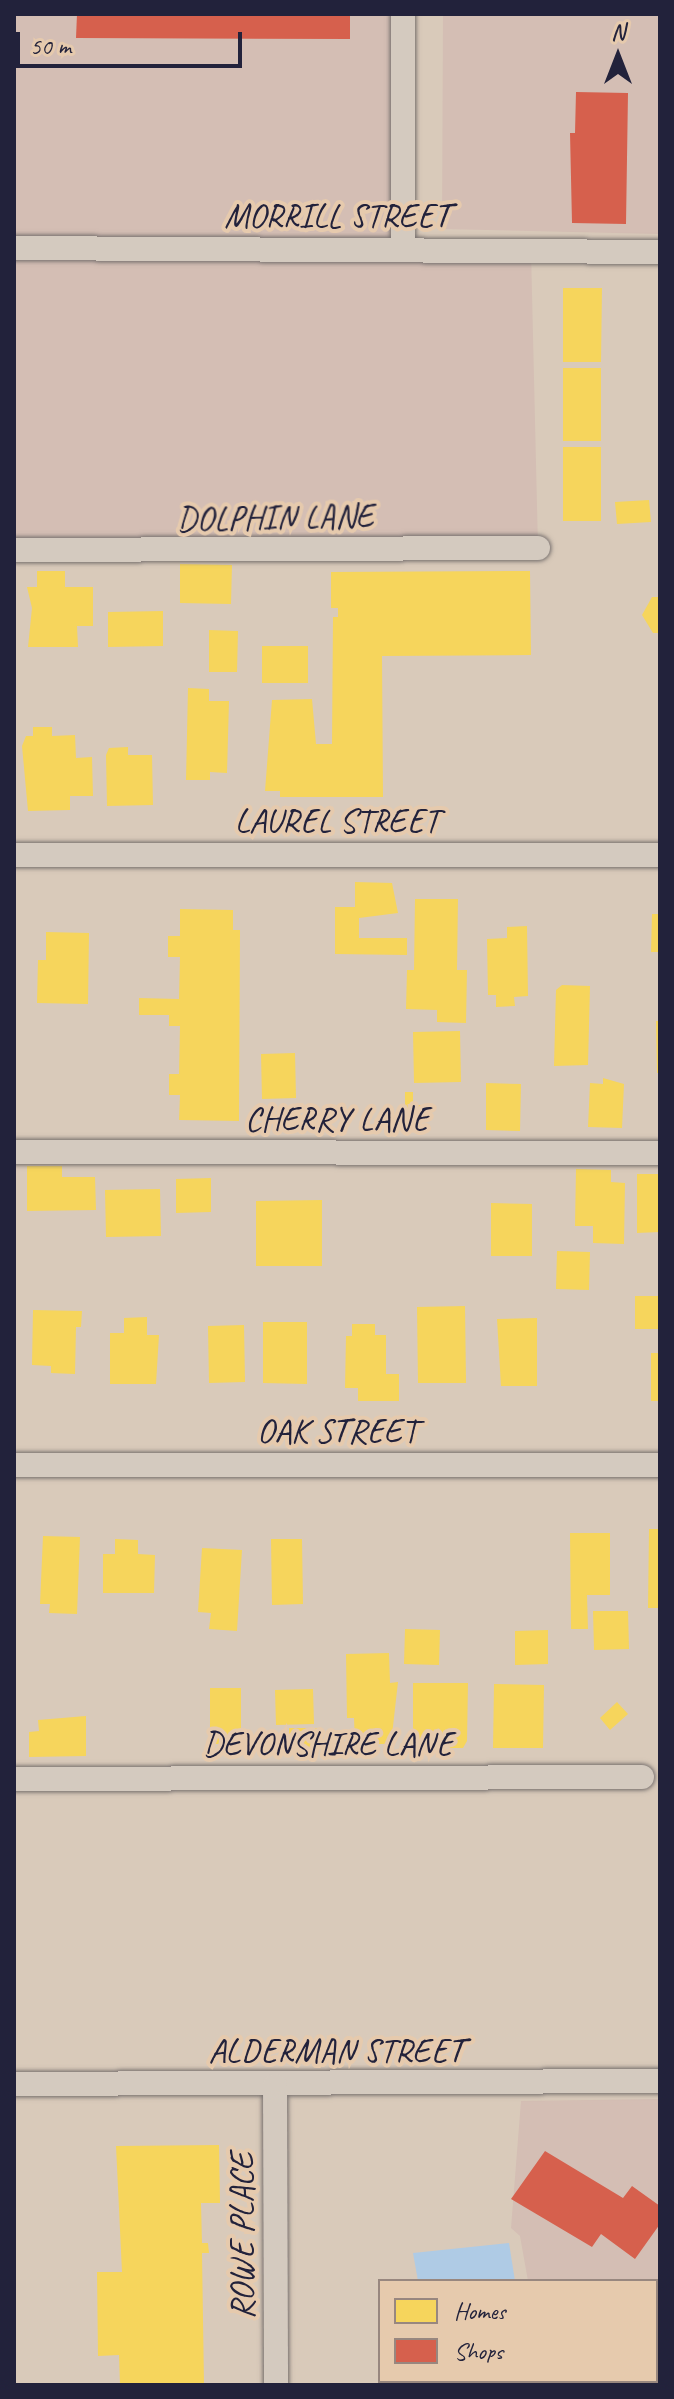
<!DOCTYPE html>
<html>
<head>
<meta charset="utf-8">
<style>
	body { margin:0 }
	#map { position:relative; width:674px; height:2399px; overflow:hidden; background:#d9caba; font-family:Caveat,sans-serif }
	div>[style] { position:absolute }
	[style*='--x'] { left:calc(var(--x)*1px); top:calc(var(--y)*1px); width:calc(var(--w)*1px); rotate:calc(var(--a)*1deg) }
	.built>* { inset:0; background:#d4beb4 }
	.water>* { inset:0; background:#afcbe5 }
	.homes>* { inset:0; background:#f6d55c }
	.shops>* { inset:0; background:#d6604d }
	.roads { filter:drop-shadow(0 0 2px #797270) drop-shadow(0 0 2px #797270) }
	.street>* { height:24px; margin:-12px; padding:0 12px; transform-origin:12px; border-radius:12px; background:#d4cabf }
	span { translate:-50% -50%; white-space:nowrap; text-align:center; line-height:1.15; -webkit-text-stroke:8px #e6caad; paint-order:stroke }
	.street-label { font-size:34px; color:#22223b }
	.frame { position:absolute; inset:0; border:16px solid #22223b; pointer-events:none }
	.legend { position:absolute; left:378px; top:2279px; width:280px; height:104px; box-sizing:border-box; background:#e6caad; border:2px solid #98877f; margin:0; padding:10px 14px; list-style:none; font-size:24px; color:#22223b }
	.legend li { display:flex; align-items:center; gap:16px; height:40px }
	.legend b { width:40px; border:2px solid #98877f }
	.north { position:absolute; left:578px; top:16px; width:80px; height:80px; -webkit-text-stroke:6px #e6caad; paint-order:stroke; rotate:0deg; font-size:22px; font-weight:700; line-height:32px; text-align:center; color:#22223b }
	.north::after { content:''; display:block; margin:auto; width:28px; height:36px; background:#22223b; clip-path:polygon(50% 0,100% 100%,50% 72%,0 100%) }
	.scale { position:absolute; left:16px; top:32px; width:226px; height:36px; box-sizing:border-box; border:4px solid #22223b; border-top:0; padding-left:10px; font-size:24px; line-height:28px; white-space:nowrap; color:#22223b; -webkit-text-stroke:6px #e6caad; paint-order:stroke }
</style>
</head>
<body>
<div id="map">
	<div class="built">
		<div style="clip-path:polygon(14px 14px,403px 14px,403px 249px,531px 251px,538px 548px,14px 546px)"></div>
		<div style="clip-path:polygon(443px 14px,660px 14px,660px 234px,442px 229px)"></div>
		<div style="clip-path:polygon(660px 2099px,660px 2370px,656px 2373px,656px 2281px,528px 2281px,520px 2236px,511px 2228px,521px 2101px)"></div>
		<div style="clip-path:polygon(559px 2381px,640px 2381px,561px 2385px)"></div>
	</div>
	<div class="water">
		<div style="clip-path:polygon(509px 2243px,515px 2281px,418px 2281px,413px 2253px)"></div>
		<div style="clip-path:polygon(436px 2381px,544px 2381px,546px 2385px,438px 2385px)"></div>
	</div>
	<div class="homes">
		<div style="clip-path:polygon(563px 288px,602px 288px,601px 362px,563px 362px)"></div>
		<div style="clip-path:polygon(563px 368px,601px 368px,601px 441px,563px 441px)"></div>
		<div style="clip-path:polygon(563px 447px,601px 447px,601px 521px,563px 521px)"></div>
		<div style="clip-path:polygon(649px 500px,651px 522px,617px 524px,615px 502px)"></div>
		<div style="clip-path:polygon(180px 564px,232px 565px,231px 604px,180px 603px)"></div>
		<div style="clip-path:polygon(37px 571px,65px 571px,65px 587px,93px 587px,93px 626px,77px 626px,78px 647px,28px 647px,32px 608px,27px 587px,37px 587px)"></div>
		<div style="clip-path:polygon(530px 571px,531px 655px,382px 656px,383px 797px,280px 797px,280px 791px,265px 791px,272px 700px,312px 699px,316px 744px,332px 744px,333px 617px,338px 617px,338px 608px,331px 608px,331px 572px)"></div>
		<div style="clip-path:polygon(652px 597px,660px 597px,660px 633px,653px 633px,642px 615px)"></div>
		<div style="clip-path:polygon(163px 611px,163px 646px,108px 647px,108px 612px)"></div>
		<div style="clip-path:polygon(209px 630px,238px 631px,237px 672px,209px 672px)"></div>
		<div style="clip-path:polygon(262px 646px,308px 646px,308px 683px,262px 683px)"></div>
		<div style="clip-path:polygon(188px 688px,209px 689px,209px 701px,229px 701px,227px 773px,210px 772px,210px 780px,186px 780px)"></div>
		<div style="clip-path:polygon(33px 727px,52px 727px,52px 736px,75px 735px,76px 758px,92px 757px,93px 796px,70px 796px,70px 810px,28px 811px,22px 746px,26px 736px,33px 736px)"></div>
		<div style="clip-path:polygon(128px 747px,128px 755px,152px 755px,153px 805px,107px 806px,106px 755px,109px 748px)"></div>
		<div style="clip-path:polygon(355px 882px,392px 883px,398px 913px,359px 918px,359px 938px,407px 938px,407px 955px,335px 954px,335px 907px,355px 907px)"></div>
		<div style="clip-path:polygon(415px 899px,458px 899px,457px 970px,467px 970px,466px 1023px,437px 1022px,437px 1010px,406px 1009px,407px 970px,414px 970px)"></div>
		<div style="clip-path:polygon(180px 909px,233px 910px,233px 930px,240px 930px,239px 1121px,179px 1120px,180px 1095px,169px 1095px,169px 1074px,179px 1074px,180px 1026px,169px 1026px,169px 1015px,139px 1015px,139px 998px,179px 999px,180px 957px,168px 957px,168px 936px,180px 936px)"></div>
		<div style="clip-path:polygon(652px 914px,660px 914px,660px 952px,651px 952px)"></div>
		<div style="clip-path:polygon(527px 926px,528px 996px,514px 997px,515px 1006px,496px 1007px,496px 995px,488px 995px,487px 939px,507px 938px,507px 927px)"></div>
		<div style="clip-path:polygon(46px 932px,89px 933px,88px 1004px,37px 1003px,38px 960px,46px 960px)"></div>
		<div style="clip-path:polygon(562px 985px,590px 986px,588px 1065px,554px 1066px,556px 990px)"></div>
		<div style="clip-path:polygon(656px 1021px,660px 1021px,660px 1073px,657px 1073px)"></div>
		<div style="clip-path:polygon(460px 1031px,461px 1082px,414px 1083px,413px 1032px)"></div>
		<div style="clip-path:polygon(295px 1053px,296px 1098px,262px 1099px,261px 1054px)"></div>
		<div style="clip-path:polygon(603px 1078px,624px 1084px,622px 1128px,588px 1127px,590px 1083px,603px 1084px)"></div>
		<div style="clip-path:polygon(486px 1083px,521px 1084px,520px 1131px,486px 1130px)"></div>
		<div style="clip-path:polygon(405px 1092px,413px 1092px,413px 1105px,422px 1105px,422px 1123px,405px 1123px)"></div>
		<div style="clip-path:polygon(27px 1166px,62px 1166px,62px 1177px,95px 1177px,96px 1210px,27px 1211px)"></div>
		<div style="clip-path:polygon(576px 1169px,611px 1170px,611px 1182px,625px 1183px,624px 1244px,593px 1243px,593px 1226px,575px 1226px)"></div>
		<div style="clip-path:polygon(637px 1174px,660px 1174px,660px 1232px,637px 1233px)"></div>
		<div style="clip-path:polygon(211px 1178px,211px 1212px,176px 1213px,176px 1179px)"></div>
		<div style="clip-path:polygon(160px 1189px,161px 1236px,106px 1237px,105px 1190px)"></div>
		<div style="clip-path:polygon(322px 1200px,322px 1266px,256px 1266px,256px 1201px)"></div>
		<div style="clip-path:polygon(491px 1203px,532px 1204px,532px 1256px,491px 1256px)"></div>
		<div style="clip-path:polygon(557px 1251px,590px 1252px,589px 1290px,556px 1289px)"></div>
		<div style="clip-path:polygon(635px 1296px,660px 1296px,660px 1329px,635px 1329px)"></div>
		<div style="clip-path:polygon(465px 1306px,466px 1383px,418px 1383px,417px 1307px)"></div>
		<div style="clip-path:polygon(33px 1310px,82px 1311px,81px 1327px,76px 1327px,75px 1374px,51px 1373px,51px 1366px,32px 1365px)"></div>
		<div style="clip-path:polygon(147px 1317px,147px 1335px,159px 1335px,156px 1384px,110px 1384px,110px 1333px,124px 1333px,124px 1318px)"></div>
		<div style="clip-path:polygon(537px 1318px,537px 1386px,501px 1386px,497px 1319px)"></div>
		<div style="clip-path:polygon(263px 1322px,307px 1322px,307px 1384px,263px 1383px)"></div>
		<div style="clip-path:polygon(352px 1324px,375px 1324px,375px 1335px,386px 1335px,386px 1374px,399px 1374px,399px 1401px,358px 1401px,358px 1388px,345px 1388px,346px 1336px,352px 1336px)"></div>
		<div style="clip-path:polygon(244px 1325px,245px 1382px,209px 1383px,208px 1326px)"></div>
		<div style="clip-path:polygon(651px 1353px,660px 1353px,660px 1401px,651px 1401px)"></div>
		<div style="clip-path:polygon(649px 1529px,660px 1529px,660px 1608px,648px 1608px)"></div>
		<div style="clip-path:polygon(570px 1533px,610px 1533px,610px 1595px,587px 1595px,588px 1629px,571px 1629px)"></div>
		<div style="clip-path:polygon(43px 1536px,80px 1537px,77px 1614px,49px 1613px,50px 1604px,40px 1604px)"></div>
		<div style="clip-path:polygon(115px 1539px,138px 1540px,138px 1554px,155px 1555px,154px 1593px,103px 1593px,103px 1554px,115px 1554px)"></div>
		<div style="clip-path:polygon(271px 1539px,302px 1539px,303px 1604px,272px 1605px)"></div>
		<div style="clip-path:polygon(202px 1548px,242px 1550px,237px 1631px,209px 1629px,211px 1613px,198px 1612px)"></div>
		<div style="clip-path:polygon(593px 1611px,628px 1611px,629px 1649px,594px 1650px)"></div>
		<div style="clip-path:polygon(405px 1629px,440px 1630px,439px 1665px,404px 1664px)"></div>
		<div style="clip-path:polygon(548px 1630px,548px 1664px,515px 1665px,515px 1631px)"></div>
		<div style="clip-path:polygon(389px 1653px,390px 1683px,398px 1682px,391px 1744px,355px 1744px,354px 1718px,347px 1718px,346px 1654px)"></div>
		<div style="clip-path:polygon(413px 1683px,468px 1683px,467px 1741px,463px 1748px,450px 1748px,446px 1741px,420px 1748px,413px 1741px)"></div>
		<div style="clip-path:polygon(494px 1684px,544px 1685px,543px 1748px,493px 1748px)"></div>
		<div style="clip-path:polygon(210px 1688px,241px 1688px,241px 1744px,210px 1744px)"></div>
		<div style="clip-path:polygon(313px 1689px,314px 1724px,276px 1725px,275px 1690px)"></div>
		<div style="clip-path:polygon(617px 1702px,628px 1714px,610px 1730px,600px 1718px)"></div>
		<div style="clip-path:polygon(86px 1716px,86px 1756px,29px 1757px,29px 1732px,39px 1731px,38px 1720px)"></div>
		<div style="clip-path:polygon(289px 1728px,321px 1728px,321px 1748px,289px 1748px)"></div>
		<div style="clip-path:polygon(219px 2145px,220px 2203px,201px 2203px,202px 2243px,208px 2243px,209px 2253px,202px 2253px,204px 2385px,120px 2385px,119px 2355px,98px 2356px,97px 2272px,122px 2272px,116px 2146px)"></div>
	</div>
	<div class="shops">
		<div style="clip-path:polygon(77px 14px,350px 14px,350px 39px,76px 38px)"></div>
		<div style="clip-path:polygon(576px 92px,628px 93px,626px 224px,572px 223px,570px 133px,575px 133px)"></div>
		<div style="clip-path:polygon(545px 2151px,623px 2198px,632px 2186px,660px 2206px,660px 2224px,635px 2259px,601px 2234px,592px 2247px,511px 2199px)"></div>
		<div style="clip-path:polygon(656px 2291px,660px 2292px,660px 2351px,656px 2351px)"></div>
	</div>
	<div class="roads">
		<div class="street">
			<div style="--x:403;--y:14;--w:236;--a:90"></div>
			<div style="--x:14;--y:248;--w:646;--a:0.35"></div>
			<div style="--x:14;--y:550;--w:524;--a:-0.22"></div>
			<div style="--x:14;--y:855;--w:646;--a:0"></div>
			<div style="--x:14;--y:1152;--w:646;--a:0.09"></div>
			<div style="--x:14;--y:1465;--w:646;--a:0"></div>
			<div style="--x:14;--y:1779;--w:628;--a:-0.18"></div>
			<div style="--x:14;--y:2084;--w:644;--a:-0.27"></div>
			<div style="--x:275;--y:2086;--w:299;--a:89.8"></div>
		</div>
	</div>
	<div class="street-label">
		<span style="left:337px;top:216px">MORRILL STREET</span>
		<span style="left:275px;top:517px;rotate:-1deg">DOLPHIN LANE</span>
		<span style="left:337px;top:821px">LAUREL STREET</span>
		<span style="left:337px;top:1119px">CHERRY LANE</span>
		<span style="left:337px;top:1431px">OAK STREET</span>
		<span style="left:328px;top:1744px">DEVONSHIRE LANE</span>
		<span style="left:336px;top:2051px">ALDERMAN STREET</span>
		<span style="left:242px;top:2236px;rotate:-90deg">ROWE PLACE</span>
	</div>
	<div class="frame"></div>
	<ul class="legend">
	<li><b style="height:22px;background:#f6d55c"></b>Homes</li>
	<li><b style="height:22px;background:#d6604d"></b>Shops</li>
	</ul>
	<div class="north">N</div>
	<div class="scale">50 m</div>
</div>
</body>
</html>
